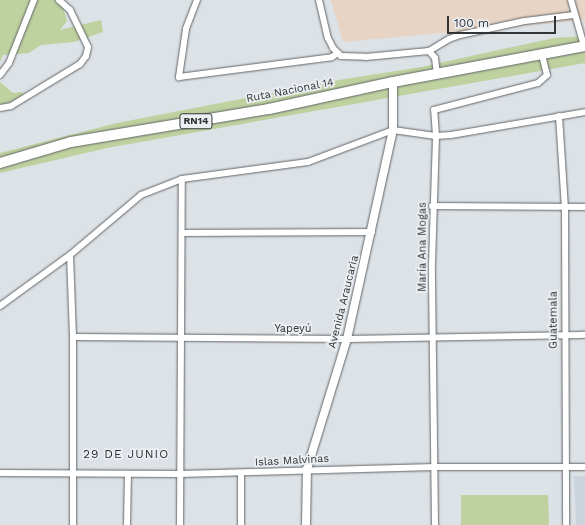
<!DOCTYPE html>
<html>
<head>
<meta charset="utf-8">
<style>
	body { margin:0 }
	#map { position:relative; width:585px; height:525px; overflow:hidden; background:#dde2e6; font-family:"Work Sans",sans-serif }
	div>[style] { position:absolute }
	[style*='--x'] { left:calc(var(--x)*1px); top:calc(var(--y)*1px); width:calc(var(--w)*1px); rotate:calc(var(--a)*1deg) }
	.industrial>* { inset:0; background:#e7d4c4 }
	.built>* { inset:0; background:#cbd4dd }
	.green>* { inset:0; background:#bed19f }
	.roads { filter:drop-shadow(0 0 1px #616568) drop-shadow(0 0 1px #616568) }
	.minor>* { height:6px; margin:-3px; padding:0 3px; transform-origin:3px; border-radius:3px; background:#fff }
	.secondary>* { height:8px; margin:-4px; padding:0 4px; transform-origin:4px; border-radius:4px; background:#fff }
	.trunk>* { height:10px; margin:-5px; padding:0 5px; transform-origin:5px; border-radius:5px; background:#fff }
	span { translate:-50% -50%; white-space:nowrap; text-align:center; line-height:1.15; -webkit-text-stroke:3.5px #ebeff3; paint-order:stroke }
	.shield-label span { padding:1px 3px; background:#ebeff3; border:1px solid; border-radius:3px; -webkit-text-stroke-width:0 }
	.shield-label { font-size:10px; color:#323436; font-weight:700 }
	.street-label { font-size:11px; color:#323436 }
	.neighbourhood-label { font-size:12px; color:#2f3235; letter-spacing:1px }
	.scale { position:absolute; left:447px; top:16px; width:109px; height:18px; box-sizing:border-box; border:2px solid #323436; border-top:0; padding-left:5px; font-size:12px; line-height:14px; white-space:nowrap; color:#323436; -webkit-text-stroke:3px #ebeff3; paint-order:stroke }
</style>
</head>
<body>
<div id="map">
	<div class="industrial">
		<div style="clip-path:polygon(331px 0,585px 0,585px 20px,343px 42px)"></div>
	</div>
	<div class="built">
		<div style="clip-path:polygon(574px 476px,585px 476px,585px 525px,576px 525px)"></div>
	</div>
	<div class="green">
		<div style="clip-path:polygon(0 0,61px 0,67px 21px,60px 30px,101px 20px,103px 32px,74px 42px,41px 45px,29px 53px,3px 55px,0 62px)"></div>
		<div style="clip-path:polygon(585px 36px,585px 63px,107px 148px,0 173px,0 153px,117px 123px,339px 80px,421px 67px,554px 38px)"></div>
		<div style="clip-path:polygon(0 82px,13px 93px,22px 92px,25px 99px,0 105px)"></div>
		<div style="clip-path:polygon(461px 495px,548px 495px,549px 525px,461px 525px)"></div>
	</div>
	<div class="roads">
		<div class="minor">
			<div style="--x:197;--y:0;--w:31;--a:111"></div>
			<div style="--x:186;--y:29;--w:49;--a:98.3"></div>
			<div style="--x:179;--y:77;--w:154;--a:-7.4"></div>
			<div style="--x:332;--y:57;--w:7;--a:-34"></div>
			<div style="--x:319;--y:0;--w:39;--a:77"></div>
			<div style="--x:328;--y:38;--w:11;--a:63"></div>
			<div style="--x:333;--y:48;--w:11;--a:45"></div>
			<div style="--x:341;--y:56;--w:25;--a:2"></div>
			<div style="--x:366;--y:57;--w:63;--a:-5.4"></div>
			<div style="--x:429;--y:51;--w:9;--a:49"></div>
			<div style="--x:435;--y:58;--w:16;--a:83"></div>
			<div style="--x:571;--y:0;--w:48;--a:74.2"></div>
			<div style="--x:429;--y:51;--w:23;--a:-31"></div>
			<div style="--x:449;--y:39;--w:12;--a:-20"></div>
			<div style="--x:460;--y:35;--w:66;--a:-12.2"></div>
			<div style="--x:525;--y:21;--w:49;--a:-7"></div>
			<div style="--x:0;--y:75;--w:15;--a:-53"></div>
			<div style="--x:9;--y:63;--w:68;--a:-68.4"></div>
			<div style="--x:0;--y:108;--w:11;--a:-10"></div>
			<div style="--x:11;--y:106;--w:81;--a:-31.3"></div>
			<div style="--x:80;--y:64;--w:10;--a:-53"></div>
			<div style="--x:86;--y:56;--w:9;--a:-77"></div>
			<div style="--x:88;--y:47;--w:41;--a:-115.9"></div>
			<div style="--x:70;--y:10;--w:15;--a:-138"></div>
			<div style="--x:559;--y:116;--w:92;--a:86.3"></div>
			<div style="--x:565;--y:208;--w:317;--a:89.8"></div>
			<div style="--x:432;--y:206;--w:153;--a:0.4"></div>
			<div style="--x:182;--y:233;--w:190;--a:-0.3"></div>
			<div style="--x:70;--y:255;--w:82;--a:87.9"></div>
			<div style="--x:73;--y:337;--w:188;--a:90"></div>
			<div style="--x:0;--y:306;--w:87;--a:-36.1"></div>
			<div style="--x:70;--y:255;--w:93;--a:-40.2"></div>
			<div style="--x:141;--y:195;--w:44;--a:-21.3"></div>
			<div style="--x:182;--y:179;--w:127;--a:-7.7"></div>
			<div style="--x:308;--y:162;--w:91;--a:-20.6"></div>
			<div style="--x:393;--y:130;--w:43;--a:7.9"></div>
			<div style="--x:436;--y:136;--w:15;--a:-4"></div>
			<div style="--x:451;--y:135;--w:136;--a:-9.7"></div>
			<div style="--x:73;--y:337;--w:274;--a:0.4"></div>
			<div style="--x:347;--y:339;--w:238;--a:-1"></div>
			<div style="--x:0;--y:473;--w:180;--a:0.3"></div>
			<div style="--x:180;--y:474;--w:255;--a:-1.6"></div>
			<div style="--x:435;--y:467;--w:150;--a:0"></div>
			<div style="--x:127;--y:525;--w:51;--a:-88.9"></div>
			<div style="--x:180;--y:525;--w:346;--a:-89.7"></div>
			<div style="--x:241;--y:525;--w:52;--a:-90"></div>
			<div style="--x:435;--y:525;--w:261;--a:-90.7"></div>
			<div style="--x:432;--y:264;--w:128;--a:-88.2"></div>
			<div style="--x:436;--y:136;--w:26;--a:-94"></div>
			<div style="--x:434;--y:110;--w:107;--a:-14.6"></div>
			<div style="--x:538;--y:83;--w:12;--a:-42"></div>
			<div style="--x:547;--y:75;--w:21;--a:-104"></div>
		</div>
		<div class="secondary">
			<div style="--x:306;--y:525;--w:56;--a:-89"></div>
			<div style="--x:307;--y:469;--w:136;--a:-72.9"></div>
			<div style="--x:347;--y:339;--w:214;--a:-77.6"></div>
			<div style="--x:393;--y:130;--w:48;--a:-90"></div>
		</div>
		<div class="trunk">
			<div style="--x:0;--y:163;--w:74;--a:-16.5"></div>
			<div style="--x:71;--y:142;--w:201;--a:-9.5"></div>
			<div style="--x:269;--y:109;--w:127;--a:-12.3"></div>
			<div style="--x:393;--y:82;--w:195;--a:-10.6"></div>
		</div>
	</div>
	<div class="shield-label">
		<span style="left:196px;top:121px">RN14</span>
	</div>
	<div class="street-label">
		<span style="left:290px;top:91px;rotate:-11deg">Ruta Nacional 14</span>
		<span style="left:423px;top:247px;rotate:-90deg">María Ana Mogas</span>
		<span style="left:344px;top:302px;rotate:-76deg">Avenida Araucaria</span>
		<span style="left:554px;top:320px;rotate:-90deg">Guatemala</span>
		<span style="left:293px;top:329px">Yapeyú</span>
		<span style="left:292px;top:461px;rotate:-3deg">Islas Malvinas</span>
	</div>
	<div class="neighbourhood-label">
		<span style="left:126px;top:455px">29 DE JUNIO</span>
	</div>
	<div class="scale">100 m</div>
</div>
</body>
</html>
